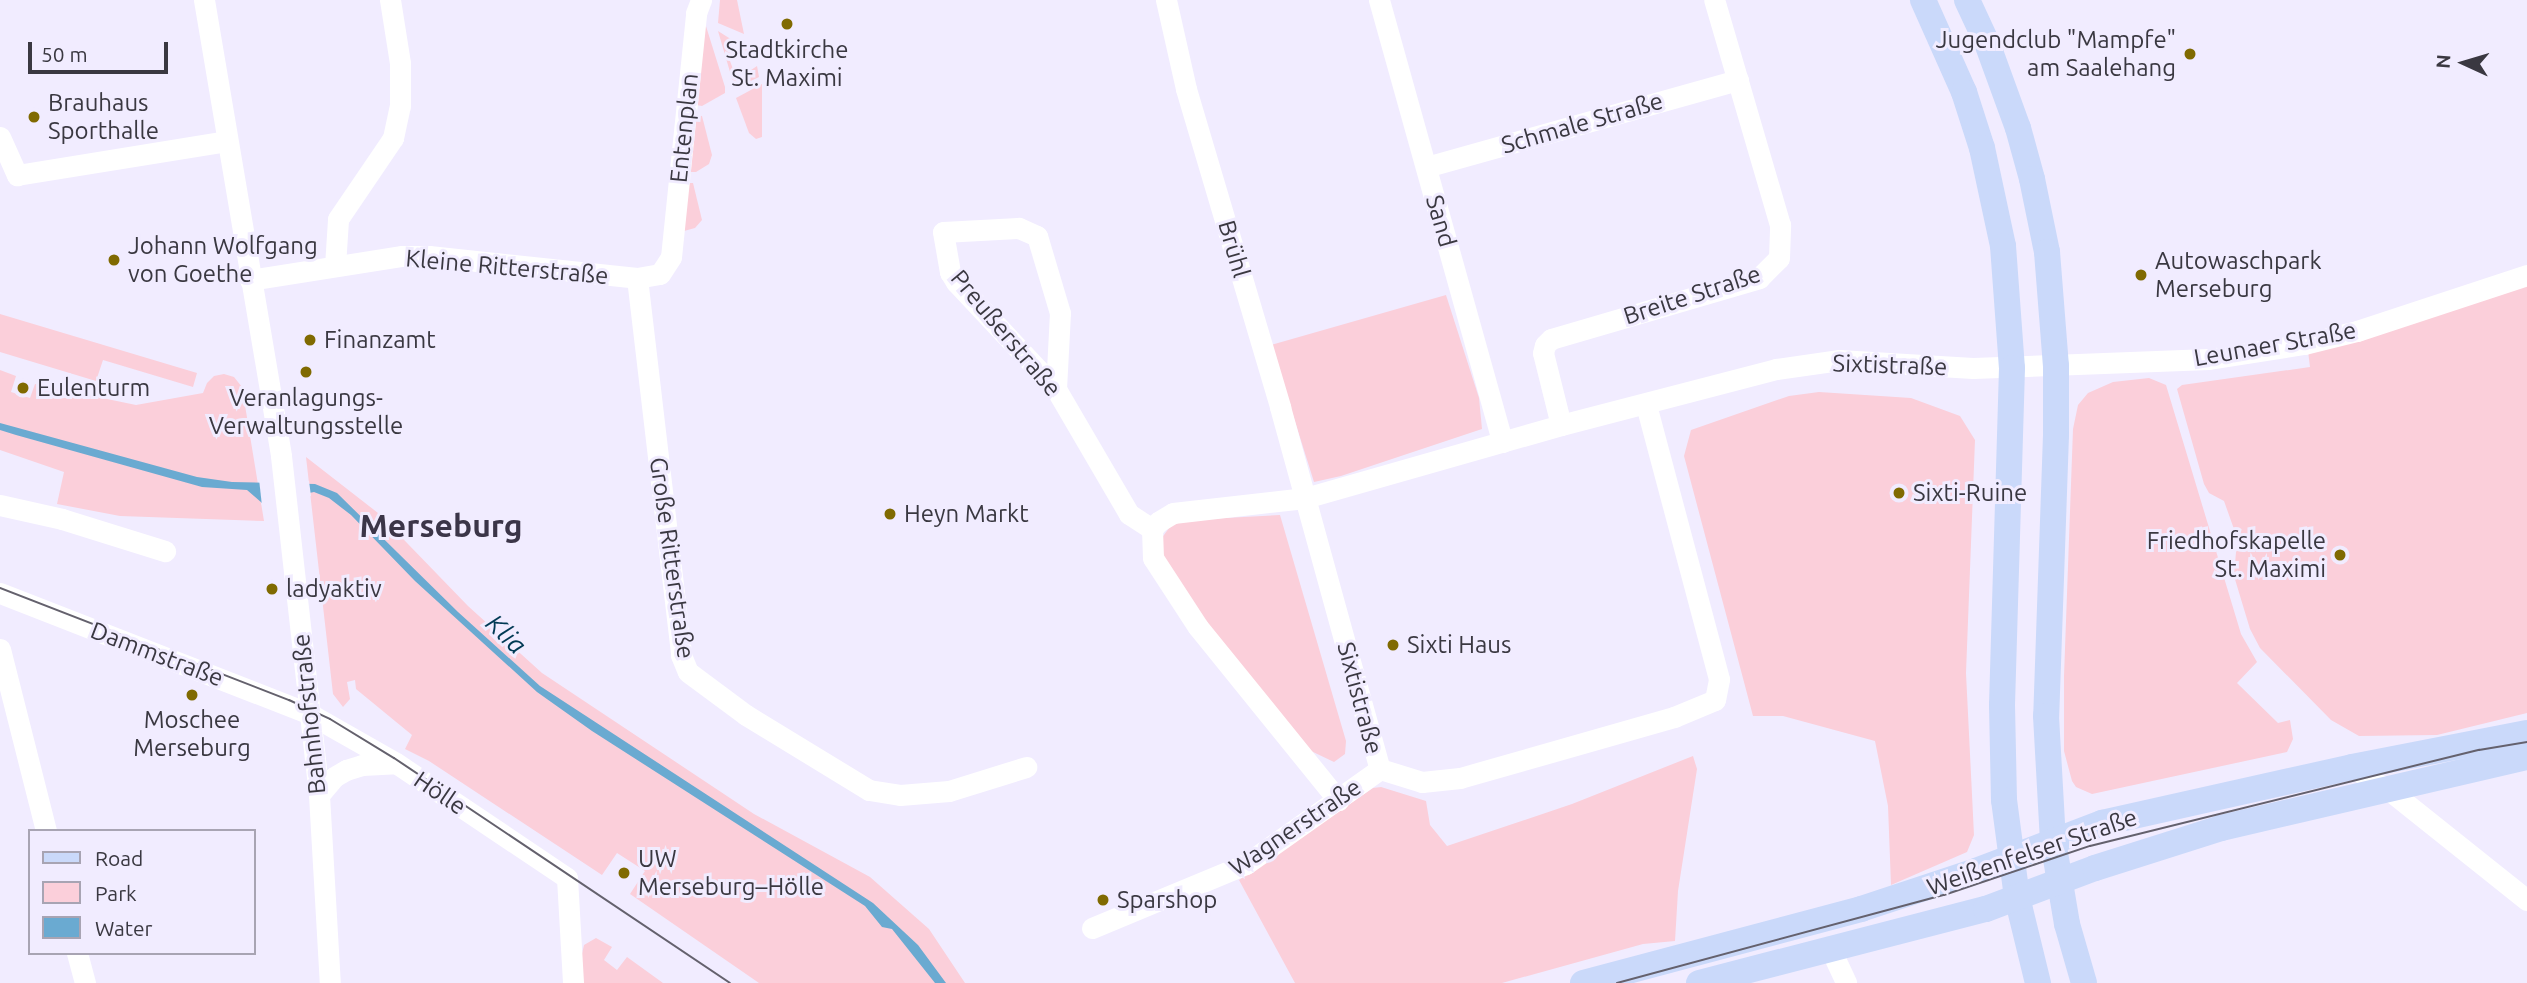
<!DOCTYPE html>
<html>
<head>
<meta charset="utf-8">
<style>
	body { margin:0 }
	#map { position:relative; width:2527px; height:983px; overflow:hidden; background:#f1ecff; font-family:Ubuntu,sans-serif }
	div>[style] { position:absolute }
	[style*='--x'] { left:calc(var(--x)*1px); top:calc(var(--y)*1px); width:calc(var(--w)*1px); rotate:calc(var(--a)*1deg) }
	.green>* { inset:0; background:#fbcfda }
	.water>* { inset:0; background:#6aaad1 }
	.pier>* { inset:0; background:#f1ecff }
	.minor>* { height:21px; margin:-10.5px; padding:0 10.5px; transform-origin:10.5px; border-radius:10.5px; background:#fff }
	.major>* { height:26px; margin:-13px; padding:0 13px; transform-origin:13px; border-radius:13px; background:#cad9fa }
	.tram>* { height:2px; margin:-1px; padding:0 1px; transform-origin:1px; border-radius:1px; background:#64616d }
	.dots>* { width:19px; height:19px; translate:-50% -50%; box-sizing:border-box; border:4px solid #f1ecff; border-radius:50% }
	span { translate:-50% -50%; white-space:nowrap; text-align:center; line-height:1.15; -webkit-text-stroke:6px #f1ecff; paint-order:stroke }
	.poi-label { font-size:24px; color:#3a3841 }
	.right { translate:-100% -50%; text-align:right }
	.left { translate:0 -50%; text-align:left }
	.street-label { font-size:24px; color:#3a3841 }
	.water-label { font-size:26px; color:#003954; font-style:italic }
	.district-label { font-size:32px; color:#3b3548; font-weight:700 }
	.legend { position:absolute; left:28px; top:829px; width:228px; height:126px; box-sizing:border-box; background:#f1ecff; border:2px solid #a8a4b3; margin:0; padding:9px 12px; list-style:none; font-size:21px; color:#3a3841 }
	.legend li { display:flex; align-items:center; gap:14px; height:35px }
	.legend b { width:35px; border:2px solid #a8a4b3 }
	.north { position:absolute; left:2429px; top:28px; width:70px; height:70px; -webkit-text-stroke:5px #f1ecff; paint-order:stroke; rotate:274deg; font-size:19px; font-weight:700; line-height:28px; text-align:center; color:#3a3841 }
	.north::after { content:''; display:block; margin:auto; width:24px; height:32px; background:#3a3841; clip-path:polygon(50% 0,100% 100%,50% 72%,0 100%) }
	.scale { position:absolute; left:28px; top:42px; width:140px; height:32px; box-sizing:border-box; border:4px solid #3a3841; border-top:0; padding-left:9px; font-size:21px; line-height:24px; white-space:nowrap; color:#3a3841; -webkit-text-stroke:5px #f1ecff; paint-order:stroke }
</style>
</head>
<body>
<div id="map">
	<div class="green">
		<div style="clip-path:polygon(720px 0,737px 0,744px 34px,718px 23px)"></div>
		<div style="clip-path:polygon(705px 23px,725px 87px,725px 93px,702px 106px,696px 105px)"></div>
		<div style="clip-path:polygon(718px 31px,748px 50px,732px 52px,730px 61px,733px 69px,742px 76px,757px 66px,759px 77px,735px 89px)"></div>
		<div style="clip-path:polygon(762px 84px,762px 137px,756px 139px,749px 133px,736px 98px)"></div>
		<div style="clip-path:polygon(695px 115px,702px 116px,712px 155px,709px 164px,696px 172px,690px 172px)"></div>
		<div style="clip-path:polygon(689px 183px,693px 183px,702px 220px,695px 228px,684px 231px)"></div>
		<div style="clip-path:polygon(2527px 286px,2527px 713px,2437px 735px,2359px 736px,2331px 720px,2260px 648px,2250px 629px,2234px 576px,2236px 552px,2240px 546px,2224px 501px,2209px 493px,2204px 484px,2177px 389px,2182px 385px,2310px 367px,2308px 351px)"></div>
		<div style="clip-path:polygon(1446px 295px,1479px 398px,1482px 429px,1341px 476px,1314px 482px,1271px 345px)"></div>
		<div style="clip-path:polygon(0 314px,197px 373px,193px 387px,103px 360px,96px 381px,0 352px)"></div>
		<div style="clip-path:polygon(0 370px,16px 376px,11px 392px,30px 398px,35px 384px,136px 405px,203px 393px,207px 383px,214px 376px,224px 374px,234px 377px,242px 387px,264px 521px,120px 516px,57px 504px,64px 472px,0 450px)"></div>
		<div style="clip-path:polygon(2149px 378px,2166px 385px,2241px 634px,2257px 662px,2237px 683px,2278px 723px,2290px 720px,2293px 739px,2287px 752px,2092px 794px,2076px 787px,2072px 781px,2064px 751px,2064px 676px,2073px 429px,2078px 405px,2088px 393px,2113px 382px)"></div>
		<div style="clip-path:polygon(1819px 392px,1911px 398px,1960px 416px,1975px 440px,1966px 673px,1974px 835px,1967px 852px,1891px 885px,1888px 806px,1875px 741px,1783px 716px,1753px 716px,1684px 456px,1691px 430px,1789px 396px)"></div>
		<div style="clip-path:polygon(306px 457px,378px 513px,468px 606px,542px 673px,754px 814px,870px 877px,929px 929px,965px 983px,759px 983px,630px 894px,645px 871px,617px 853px,602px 875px,429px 761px,405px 749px,412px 735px,356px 689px,355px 680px,347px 682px,350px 699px,343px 707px,333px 694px)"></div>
		<div style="clip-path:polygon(1280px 515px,1346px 741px,1345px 754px,1334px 762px,1311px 751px,1206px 625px,1163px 561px,1161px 539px,1172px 524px,1187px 520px)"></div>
		<div style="clip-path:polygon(1693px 756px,1697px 769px,1678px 891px,1675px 941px,1643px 944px,1502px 983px,1295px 983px,1239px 880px,1373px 788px,1381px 787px,1426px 801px,1430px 825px,1447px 846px,1572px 804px)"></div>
		<div style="clip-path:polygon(596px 938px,612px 947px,604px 960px,617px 970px,627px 957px,663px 983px,583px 983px,581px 958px,584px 945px)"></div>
	</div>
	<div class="water">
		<div style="clip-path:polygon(0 423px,197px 477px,232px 482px,315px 484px,337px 493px,458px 612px,540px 686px,873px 903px,918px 945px,946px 983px,935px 983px,892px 929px,882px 927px,865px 906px,592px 731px,537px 692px,415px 581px,351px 515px,329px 498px,314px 492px,262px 503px,247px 490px,202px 487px,16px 435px,0 430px)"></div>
	</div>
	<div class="pier">
		<div style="clip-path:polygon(259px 479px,309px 481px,311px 496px,262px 506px)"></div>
	</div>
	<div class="minor">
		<div style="--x:204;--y:0;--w:462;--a:80.4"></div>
		<div style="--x:281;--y:456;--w:341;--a:83.6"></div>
		<div style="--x:319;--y:795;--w:188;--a:86.7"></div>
		<div style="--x:1166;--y:0;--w:91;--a:77.3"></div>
		<div style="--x:1186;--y:89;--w:332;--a:73.5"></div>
		<div style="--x:1280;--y:407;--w:376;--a:74.6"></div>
		<div style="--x:1379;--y:0;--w:459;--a:74.4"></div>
		<div style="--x:0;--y:137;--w:42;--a:65.9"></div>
		<div style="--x:17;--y:175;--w:212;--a:-9.2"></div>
		<div style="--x:1426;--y:167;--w:324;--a:-15.6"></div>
		<div style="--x:335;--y:266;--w:47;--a:-86.3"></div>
		<div style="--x:338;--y:219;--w:98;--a:-55.8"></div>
		<div style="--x:393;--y:138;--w:33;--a:-78"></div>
		<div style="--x:400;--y:106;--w:43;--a:-90"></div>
		<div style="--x:400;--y:63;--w:64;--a:-99"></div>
		<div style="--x:637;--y:278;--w:380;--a:83.3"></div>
		<div style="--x:681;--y:655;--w:18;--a:68"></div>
		<div style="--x:688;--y:672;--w:72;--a:36.6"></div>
		<div style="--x:746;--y:715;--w:144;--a:31.4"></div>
		<div style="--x:869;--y:790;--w:31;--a:9"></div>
		<div style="--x:900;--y:795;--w:49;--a:-4.7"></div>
		<div style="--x:949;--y:791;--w:81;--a:-17.3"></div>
		<div style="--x:250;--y:280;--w:154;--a:-9"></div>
		<div style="--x:402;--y:256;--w:27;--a:0"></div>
		<div style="--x:429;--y:256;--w:209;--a:6"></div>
		<div style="--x:637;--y:278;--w:23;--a:-10"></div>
		<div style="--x:660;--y:274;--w:20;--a:-57"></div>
		<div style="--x:671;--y:257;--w:245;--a:-84.1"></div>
		<div style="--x:696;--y:13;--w:14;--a:-69"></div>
		<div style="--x:1056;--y:389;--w:76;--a:-87"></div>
		<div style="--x:1060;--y:313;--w:80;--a:-106.6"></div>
		<div style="--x:1037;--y:236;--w:20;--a:-156"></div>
		<div style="--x:1019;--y:228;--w:76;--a:177"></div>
		<div style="--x:943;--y:232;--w:41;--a:80.1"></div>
		<div style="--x:950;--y:272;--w:12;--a:59"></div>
		<div style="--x:956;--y:282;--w:146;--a:46.9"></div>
		<div style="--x:1056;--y:389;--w:145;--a:59.7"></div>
		<div style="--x:1129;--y:514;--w:27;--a:33"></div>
		<div style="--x:1152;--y:529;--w:29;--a:88"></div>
		<div style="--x:1153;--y:558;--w:82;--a:56.9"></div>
		<div style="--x:1198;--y:627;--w:223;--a:51"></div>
		<div style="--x:1561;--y:425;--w:74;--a:-104"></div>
		<div style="--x:1543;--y:353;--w:8;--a:-76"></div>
		<div style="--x:1545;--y:345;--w:8;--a:-45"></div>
		<div style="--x:1551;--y:339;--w:217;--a:-16.3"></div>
		<div style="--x:1759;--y:278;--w:28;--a:-45"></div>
		<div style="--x:1779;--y:258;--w:33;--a:-88"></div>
		<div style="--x:1780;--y:225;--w:234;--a:-106.3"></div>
		<div style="--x:0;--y:505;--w:64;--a:12.7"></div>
		<div style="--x:62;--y:519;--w:108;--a:17.3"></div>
		<div style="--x:1152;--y:529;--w:9;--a:-49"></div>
		<div style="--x:1158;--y:522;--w:17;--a:-31"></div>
		<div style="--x:1173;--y:513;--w:133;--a:-6.5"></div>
		<div style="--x:1305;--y:498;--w:266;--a:-15.9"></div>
		<div style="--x:1561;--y:425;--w:222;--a:-14.6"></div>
		<div style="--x:1776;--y:369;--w:64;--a:-8.1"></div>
		<div style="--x:1839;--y:360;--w:134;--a:3.4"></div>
		<div style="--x:1973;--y:368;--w:236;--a:-2.2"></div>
		<div style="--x:2209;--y:359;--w:96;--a:-9"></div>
		<div style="--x:2304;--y:344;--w:55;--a:-13.8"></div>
		<div style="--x:2357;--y:331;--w:179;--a:-18.2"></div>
		<div style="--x:0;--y:593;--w:331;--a:21.3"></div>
		<div style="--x:308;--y:713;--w:101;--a:29.6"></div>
		<div style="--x:396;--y:763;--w:206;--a:33.9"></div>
		<div style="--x:567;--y:878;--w:105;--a:86.7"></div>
		<div style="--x:0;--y:649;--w:188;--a:75.8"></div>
		<div style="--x:2352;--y:767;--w:50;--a:32.7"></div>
		<div style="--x:2394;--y:794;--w:170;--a:38.6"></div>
		<div style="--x:1380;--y:769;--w:44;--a:17.2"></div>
		<div style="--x:1422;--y:782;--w:38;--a:-6"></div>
		<div style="--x:1460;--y:778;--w:223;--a:-15.9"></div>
		<div style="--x:1674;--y:717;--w:44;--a:-22.5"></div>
		<div style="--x:1715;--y:700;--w:21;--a:-79"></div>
		<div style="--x:1719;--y:679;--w:285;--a:-104.9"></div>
		<div style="--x:319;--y:795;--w:23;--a:-50"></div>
		<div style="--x:334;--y:777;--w:14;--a:-30"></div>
		<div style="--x:346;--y:770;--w:17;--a:-17"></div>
		<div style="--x:362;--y:765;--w:34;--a:-3"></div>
		<div style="--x:1092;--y:928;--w:167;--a:-22.6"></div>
		<div style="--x:1246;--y:864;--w:164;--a:-35.3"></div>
		<div style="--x:1830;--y:948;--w:38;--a:65"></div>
		<div style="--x:77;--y:953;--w:31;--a:75"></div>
	</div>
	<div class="major">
		<div style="--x:1923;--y:0;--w:101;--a:66"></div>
		<div style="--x:1964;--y:92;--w:59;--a:72.2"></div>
		<div style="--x:1982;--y:148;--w:100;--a:77.9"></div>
		<div style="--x:2003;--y:246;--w:122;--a:85.8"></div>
		<div style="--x:2012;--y:368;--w:337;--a:91.7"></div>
		<div style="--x:2002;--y:705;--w:95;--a:88.8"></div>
		<div style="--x:2004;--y:800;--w:98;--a:82.4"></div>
		<div style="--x:2017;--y:897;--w:89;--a:76.3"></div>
		<div style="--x:1967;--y:0;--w:47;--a:65.1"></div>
		<div style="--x:1987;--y:43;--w:90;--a:70"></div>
		<div style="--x:2018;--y:128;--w:53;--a:74.6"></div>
		<div style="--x:2032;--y:179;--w:75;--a:78.4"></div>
		<div style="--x:2047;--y:252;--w:114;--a:85.5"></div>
		<div style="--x:2056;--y:366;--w:69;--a:90"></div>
		<div style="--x:2056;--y:435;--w:281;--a:92"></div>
		<div style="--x:2046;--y:716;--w:125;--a:86.8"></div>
		<div style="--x:2053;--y:841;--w:84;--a:80.4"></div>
		<div style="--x:2067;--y:924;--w:61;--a:73.9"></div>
		<div style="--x:1583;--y:983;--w:288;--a:-14.9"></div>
		<div style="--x:1861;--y:909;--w:121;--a:-18.3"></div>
		<div style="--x:1976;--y:871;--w:135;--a:-20.9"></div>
		<div style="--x:2102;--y:823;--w:256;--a:-12.6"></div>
		<div style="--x:2352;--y:767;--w:178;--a:-11"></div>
		<div style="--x:1699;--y:983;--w:296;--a:-14.5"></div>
		<div style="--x:1986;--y:909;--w:116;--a:-20.6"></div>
		<div style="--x:2095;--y:868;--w:132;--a:-17.6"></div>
		<div style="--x:2221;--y:828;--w:314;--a:-13.1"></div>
	</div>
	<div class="tram">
		<div style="--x:0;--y:588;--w:310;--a:21.2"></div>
		<div style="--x:289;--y:700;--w:45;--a:24.9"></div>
		<div style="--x:330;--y:719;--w:75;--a:31.4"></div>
		<div style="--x:394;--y:758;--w:404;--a:33.8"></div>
		<div style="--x:1617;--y:983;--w:339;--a:-15.1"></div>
		<div style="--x:1944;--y:895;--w:154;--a:-18.6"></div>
		<div style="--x:2090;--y:846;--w:401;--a:-13.9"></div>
		<div style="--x:2479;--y:750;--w:49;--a:-9.5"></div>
	</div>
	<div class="dots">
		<div style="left:787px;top:24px;background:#806a01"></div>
		<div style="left:2190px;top:54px;background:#806a01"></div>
		<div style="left:34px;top:117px;background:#806a01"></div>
		<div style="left:114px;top:260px;background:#806a01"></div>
		<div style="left:2141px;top:275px;background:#806a01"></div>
		<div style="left:310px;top:340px;background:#806a01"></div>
		<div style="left:306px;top:372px;background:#806a01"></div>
		<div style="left:23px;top:388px;background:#806a01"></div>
		<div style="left:1899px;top:493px;background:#806a01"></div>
		<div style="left:890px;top:514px;background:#806a01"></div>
		<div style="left:2340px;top:555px;background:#806a01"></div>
		<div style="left:272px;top:589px;background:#806a01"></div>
		<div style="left:1393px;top:645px;background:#806a01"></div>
		<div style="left:192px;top:695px;background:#806a01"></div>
		<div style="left:624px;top:873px;background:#806a01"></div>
		<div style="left:1103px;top:900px;background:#806a01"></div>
	</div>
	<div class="poi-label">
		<span class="right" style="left:2176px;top:54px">Jugendclub "Mampfe"<br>am Saalehang</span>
		<span style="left:787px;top:64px">Stadtkirche<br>St. Maximi</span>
		<span class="left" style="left:48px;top:117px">Brauhaus<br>Sporthalle</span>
		<span class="left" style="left:128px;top:260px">Johann Wolfgang<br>von Goethe</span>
		<span class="left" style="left:2155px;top:275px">Autowaschpark<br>Merseburg</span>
		<span class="left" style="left:324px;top:340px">Finanzamt</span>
		<span class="left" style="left:37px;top:388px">Eulenturm</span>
		<span style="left:306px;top:412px">Veranlagungs-<br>Verwaltungsstelle</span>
		<span class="left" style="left:1913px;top:493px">Sixti-Ruine</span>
		<span class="left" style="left:904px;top:514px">Heyn Markt</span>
		<span class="right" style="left:2326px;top:555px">Friedhofskapelle<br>St. Maximi</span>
		<span class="left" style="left:286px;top:589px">ladyaktiv</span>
		<span class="left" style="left:1407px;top:645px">Sixti Haus</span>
		<span style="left:192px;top:734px">Moschee<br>Merseburg</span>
		<span class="left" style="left:638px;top:873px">UW<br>Merseburg–Hölle</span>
		<span class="left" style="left:1117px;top:900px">Sparshop</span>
	</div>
	<div class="street-label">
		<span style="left:1582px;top:123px;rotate:-16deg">Schmale Straße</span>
		<span style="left:684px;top:128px;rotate:-84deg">Entenplan</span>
		<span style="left:1441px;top:221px;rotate:74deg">Sand</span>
		<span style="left:1234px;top:249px;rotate:74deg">Brühl</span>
		<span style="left:507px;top:267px;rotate:5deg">Kleine Ritterstraße</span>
		<span style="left:1692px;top:295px;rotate:-18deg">Breite Straße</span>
		<span style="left:1006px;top:333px;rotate:50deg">Preußerstraße</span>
		<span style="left:2275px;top:344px;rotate:-10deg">Leunaer Straße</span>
		<span style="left:1890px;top:365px;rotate:2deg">Sixtistraße</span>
		<span style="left:672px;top:558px;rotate:82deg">Große Ritterstraße</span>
		<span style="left:157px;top:654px;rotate:21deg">Dammstraße</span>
		<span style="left:1360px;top:698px;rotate:75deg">Sixtistraße</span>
		<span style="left:309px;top:714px;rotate:-96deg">Bahnhofstraße</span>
		<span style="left:440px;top:793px;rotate:34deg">Hölle</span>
		<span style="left:1295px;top:827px;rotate:-34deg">Wagnerstraße</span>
		<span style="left:2032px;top:852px;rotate:-19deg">Weißenfelser Straße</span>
	</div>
	<div class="water-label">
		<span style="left:506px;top:634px;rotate:44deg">Klia</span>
	</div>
	<div class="district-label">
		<span style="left:441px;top:525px">Merseburg</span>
	</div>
	<ul class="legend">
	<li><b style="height:9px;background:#cad9fa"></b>Road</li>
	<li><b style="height:19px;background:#fbcfda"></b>Park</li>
	<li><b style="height:19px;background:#6aaad1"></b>Water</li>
	</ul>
	<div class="north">N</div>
	<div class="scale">50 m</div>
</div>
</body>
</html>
